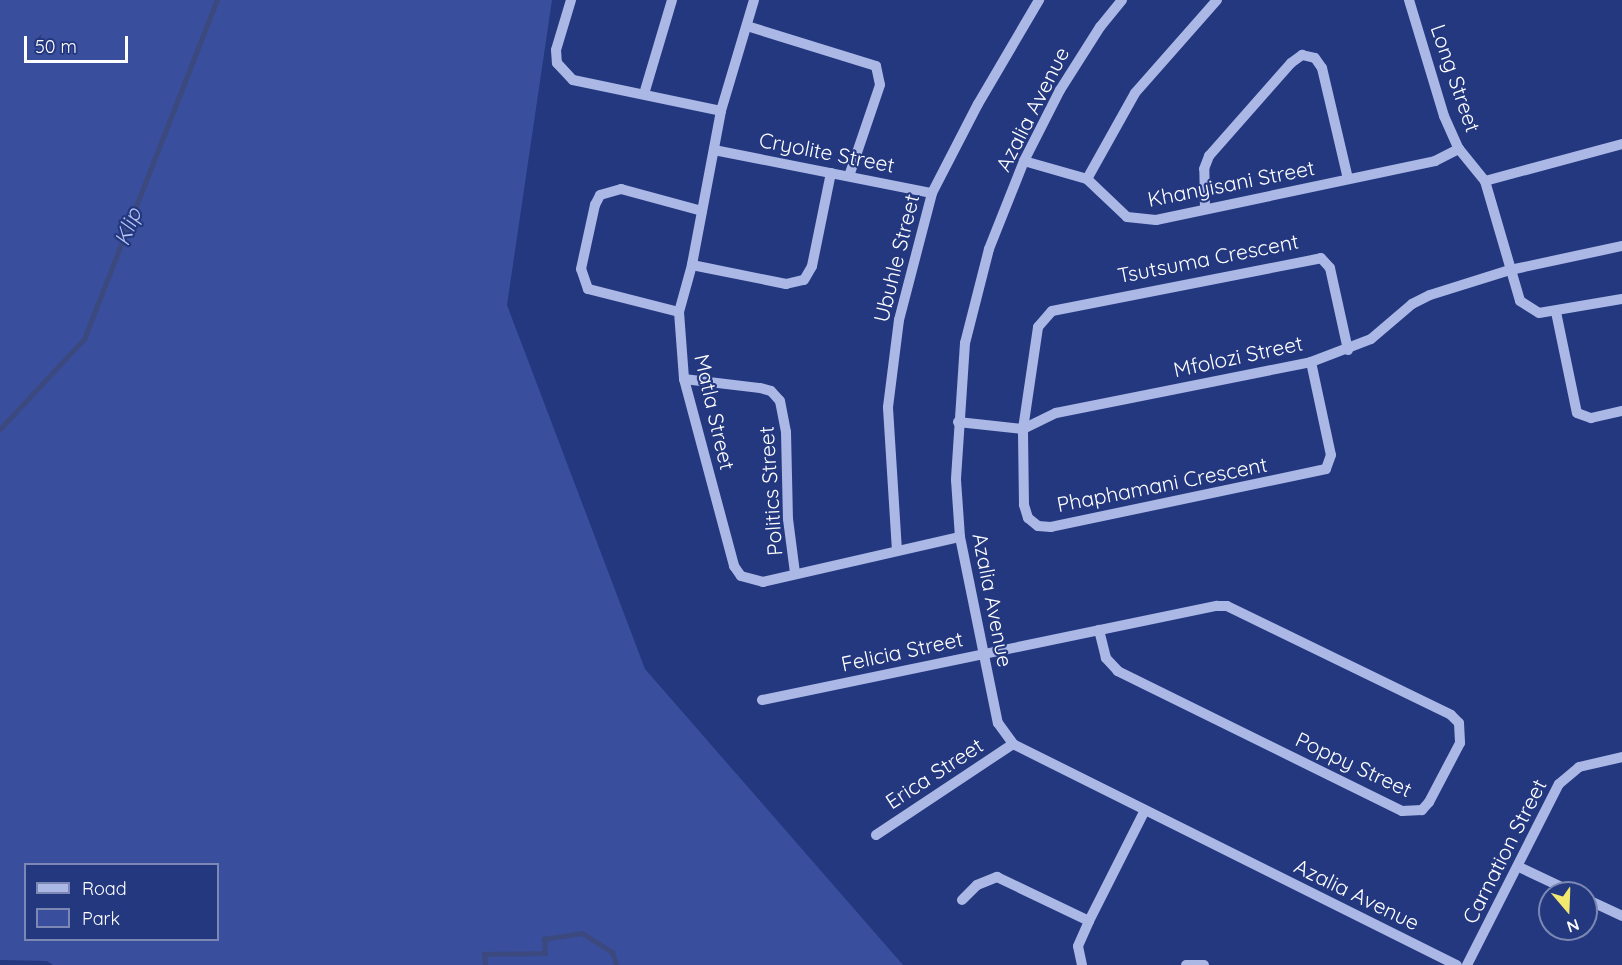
<!DOCTYPE html>
<html>
<head>
<meta charset="utf-8">
<style>
	body { margin:0 }
	#map { position:relative; width:1622px; height:965px; overflow:hidden; background:#243880; font-family:Quicksand,sans-serif }
	div>[style] { position:absolute }
	[style*='--x'] { left:calc(var(--x)*1px); top:calc(var(--y)*1px); width:calc(var(--w)*1px); rotate:calc(var(--a)*1deg) }
	.green>* { inset:0; background:#394f9d }
	.stream>* { height:4.5px; margin:-2.25px; padding:0 2.25px; transform-origin:2.25px; border-radius:2.25px; background:#3c497f }
	.minor>* { height:10px; margin:-5px; padding:0 5px; transform-origin:5px; border-radius:5px; background:#abb8e6 }
	span { translate:-50% -50%; white-space:nowrap; text-align:center; line-height:1.15; -webkit-text-stroke:4.5px #243880; paint-order:stroke }
	.street-label { font-size:21px; color:#fff }
	.water-label { font-size:22px; color:#b6c3ee; font-style:italic }
	.legend { position:absolute; left:24px; top:863px; width:195px; height:78px; box-sizing:border-box; background:#243880; border:2px solid #7c88b3; margin:0; padding:8px 10px; list-style:none; font-size:18px; color:#fff }
	.legend li { display:flex; align-items:center; gap:12px; height:30px }
	.legend b { width:30px; border:2px solid #7c88b3 }
	.north { position:absolute; left:1538px; top:881px; width:60px; height:60px; box-sizing:border-box; background:#243880; border:2px solid #7c88b3; border-radius:50%; rotate:161deg; font-size:16px; font-weight:700; line-height:24px; text-align:center; color:#fff }
	.north::after { content:''; display:block; margin:auto; width:21px; height:27px; background:#f1e86f; clip-path:polygon(50% 0,100% 100%,50% 72%,0 100%) }
	.scale { position:absolute; left:24px; top:36px; width:104px; height:27px; box-sizing:border-box; border:3px solid #fff; border-top:0; padding-left:8px; font-size:18px; line-height:21px; white-space:nowrap; color:#fff; -webkit-text-stroke:4px #243880; paint-order:stroke }
</style>
</head>
<body>
<div id="map">
	<div class="green">
		<div style="clip-path:polygon(evenodd,0 0,552px 0,507px 305px,645px 669px,903px 965px,53px 965px,47px 961px,0 960px,0 0,26px 864px,218px 864px,218px 940px,26px 940px,26px 864px)"></div>
	</div>
	<div class="stream">
		<div style="--x:0;--y:429;--w:123;--a:-47"></div>
		<div style="--x:84;--y:339;--w:364;--a:-68.6"></div>
		<div style="--x:485;--y:965;--w:11;--a:-95"></div>
		<div style="--x:484;--y:954;--w:61;--a:-0.9"></div>
		<div style="--x:545;--y:953;--w:14;--a:-94"></div>
		<div style="--x:544;--y:939;--w:38;--a:-9"></div>
		<div style="--x:582;--y:933;--w:36;--a:32"></div>
		<div style="--x:612;--y:952;--w:14;--a:69"></div>
	</div>
	<div class="minor">
		<div style="--x:571;--y:0;--w:52;--a:106.7"></div>
		<div style="--x:556;--y:50;--w:13;--a:86"></div>
		<div style="--x:557;--y:63;--w:23;--a:47"></div>
		<div style="--x:573;--y:80;--w:151;--a:11.8"></div>
		<div style="--x:754;--y:0;--w:116;--a:106.6"></div>
		<div style="--x:721;--y:111;--w:157;--a:100.7"></div>
		<div style="--x:692;--y:265;--w:49;--a:105.5"></div>
		<div style="--x:679;--y:312;--w:67;--a:85.7"></div>
		<div style="--x:684;--y:379;--w:194;--a:75"></div>
		<div style="--x:734;--y:566;--w:12;--a:55"></div>
		<div style="--x:741;--y:576;--w:23;--a:15"></div>
		<div style="--x:763;--y:582;--w:202;--a:-12.9"></div>
		<div style="--x:1122;--y:0;--w:35;--a:129"></div>
		<div style="--x:1100;--y:27;--w:75;--a:122.4"></div>
		<div style="--x:1060;--y:90;--w:80;--a:116.9"></div>
		<div style="--x:1024;--y:161;--w:95;--a:111.7"></div>
		<div style="--x:989;--y:249;--w:97;--a:104.3"></div>
		<div style="--x:965;--y:343;--w:137;--a:93.8"></div>
		<div style="--x:956;--y:480;--w:57;--a:86"></div>
		<div style="--x:960;--y:537;--w:190;--a:78.5"></div>
		<div style="--x:998;--y:723;--w:26;--a:54"></div>
		<div style="--x:1013;--y:744;--w:496;--a:26.5"></div>
		<div style="--x:1409;--y:0;--w:121;--a:73.2"></div>
		<div style="--x:1444;--y:116;--w:36;--a:66"></div>
		<div style="--x:1459;--y:149;--w:41;--a:50.9"></div>
		<div style="--x:1485;--y:181;--w:125;--a:73.7"></div>
		<div style="--x:1520;--y:301;--w:22;--a:32"></div>
		<div style="--x:1539;--y:313;--w:84;--a:-9.6"></div>
		<div style="--x:747;--y:26;--w:135;--a:17.2"></div>
		<div style="--x:876;--y:66;--w:19;--a:78"></div>
		<div style="--x:880;--y:85;--w:96;--a:108.8"></div>
		<div style="--x:644;--y:94;--w:98;--a:-73.4"></div>
		<div style="--x:714;--y:150;--w:222;--a:11.2"></div>
		<div style="--x:1024;--y:161;--w:66;--a:15.9"></div>
		<div style="--x:1087;--y:179;--w:55;--a:43.5"></div>
		<div style="--x:1127;--y:217;--w:29;--a:6"></div>
		<div style="--x:1156;--y:220;--w:285;--a:-11.9"></div>
		<div style="--x:1435;--y:161;--w:27;--a:-27"></div>
		<div style="--x:1087;--y:179;--w:98;--a:-60.8"></div>
		<div style="--x:1135;--y:93;--w:124;--a:-48.6"></div>
		<div style="--x:1485;--y:181;--w:142;--a:-15.1"></div>
		<div style="--x:1205;--y:208;--w:39;--a:-91"></div>
		<div style="--x:1204;--y:169;--w:14;--a:-69"></div>
		<div style="--x:1209;--y:156;--w:124;--a:-48.6"></div>
		<div style="--x:1291;--y:63;--w:14;--a:-36"></div>
		<div style="--x:1302;--y:55;--w:13;--a:13"></div>
		<div style="--x:1315;--y:58;--w:12;--a:55"></div>
		<div style="--x:1322;--y:68;--w:114;--a:76.8"></div>
		<div style="--x:692;--y:265;--w:96;--a:11.4"></div>
		<div style="--x:786;--y:284;--w:18;--a:-13"></div>
		<div style="--x:804;--y:280;--w:16;--a:-60"></div>
		<div style="--x:812;--y:266;--w:95;--a:-78.5"></div>
		<div style="--x:679;--y:312;--w:94;--a:-165.8"></div>
		<div style="--x:588;--y:289;--w:21;--a:-109"></div>
		<div style="--x:581;--y:269;--w:66;--a:-77.7"></div>
		<div style="--x:595;--y:205;--w:11;--a:-63"></div>
		<div style="--x:600;--y:195;--w:22;--a:-16"></div>
		<div style="--x:621;--y:189;--w:84;--a:15.2"></div>
		<div style="--x:1556;--y:312;--w:103;--a:78.3"></div>
		<div style="--x:1577;--y:413;--w:15;--a:20"></div>
		<div style="--x:1591;--y:418;--w:32;--a:-13"></div>
		<div style="--x:1311;--y:362;--w:95;--a:77.9"></div>
		<div style="--x:1331;--y:455;--w:15;--a:110"></div>
		<div style="--x:1326;--y:469;--w:281;--a:168.1"></div>
		<div style="--x:1051;--y:527;--w:13;--a:-176"></div>
		<div style="--x:1038;--y:526;--w:13;--a:-141"></div>
		<div style="--x:1028;--y:518;--w:14;--a:-107"></div>
		<div style="--x:1024;--y:505;--w:76;--a:-90.8"></div>
		<div style="--x:1023;--y:429;--w:103;--a:-81.6"></div>
		<div style="--x:1038;--y:327;--w:21;--a:-49"></div>
		<div style="--x:1052;--y:311;--w:274;--a:-11.1"></div>
		<div style="--x:1321;--y:258;--w:13;--a:48"></div>
		<div style="--x:1330;--y:268;--w:84;--a:77.6"></div>
		<div style="--x:684;--y:379;--w:77;--a:6.8"></div>
		<div style="--x:760;--y:388;--w:11;--a:15"></div>
		<div style="--x:771;--y:391;--w:13;--a:48"></div>
		<div style="--x:780;--y:401;--w:32;--a:79"></div>
		<div style="--x:786;--y:432;--w:87;--a:88.7"></div>
		<div style="--x:788;--y:519;--w:54;--a:82.6"></div>
		<div style="--x:958;--y:422;--w:65;--a:6.1"></div>
		<div style="--x:1023;--y:429;--w:37;--a:-26"></div>
		<div style="--x:1056;--y:413;--w:260;--a:-11.3"></div>
		<div style="--x:1311;--y:362;--w:64;--a:-21"></div>
		<div style="--x:1371;--y:339;--w:54;--a:-40.5"></div>
		<div style="--x:1412;--y:304;--w:20;--a:-27"></div>
		<div style="--x:1430;--y:295;--w:84;--a:-17.4"></div>
		<div style="--x:1510;--y:270;--w:115;--a:-12.1"></div>
		<div style="--x:897;--y:551;--w:144;--a:-93.6"></div>
		<div style="--x:888;--y:407;--w:88;--a:-82.8"></div>
		<div style="--x:899;--y:320;--w:131;--a:-75.4"></div>
		<div style="--x:932;--y:193;--w:100;--a:-62.7"></div>
		<div style="--x:978;--y:104;--w:121;--a:-59.6"></div>
		<div style="--x:762;--y:700;--w:465;--a:-11.7"></div>
		<div style="--x:1217;--y:606;--w:10;--a:0"></div>
		<div style="--x:1227;--y:606;--w:249;--a:25.9"></div>
		<div style="--x:1451;--y:715;--w:11;--a:45"></div>
		<div style="--x:1459;--y:723;--w:20;--a:87"></div>
		<div style="--x:1460;--y:743;--w:67;--a:117.7"></div>
		<div style="--x:1429;--y:802;--w:11;--a:131"></div>
		<div style="--x:1422;--y:810;--w:20;--a:177"></div>
		<div style="--x:1402;--y:811;--w:317;--a:-153.8"></div>
		<div style="--x:1118;--y:671;--w:18;--a:-133"></div>
		<div style="--x:1106;--y:658;--w:29;--a:-104"></div>
		<div style="--x:876;--y:835;--w:164;--a:-33.6"></div>
		<div style="--x:1519;--y:867;--w:61;--a:25.3"></div>
		<div style="--x:1586;--y:899;--w:40;--a:25"></div>
		<div style="--x:962;--y:900;--w:21;--a:-45"></div>
		<div style="--x:977;--y:885;--w:22;--a:-22"></div>
		<div style="--x:997;--y:877;--w:102;--a:25.6"></div>
		<div style="--x:1082;--y:965;--w:19;--a:-102"></div>
		<div style="--x:1078;--y:946;--w:27;--a:-66"></div>
		<div style="--x:1089;--y:921;--w:124;--a:-63.2"></div>
		<div style="--x:1186;--y:965;--w:18;--a:0"></div>
		<div style="--x:1467;--y:965;--w:203;--a:-63.1"></div>
		<div style="--x:1559;--y:784;--w:26;--a:-40"></div>
		<div style="--x:1579;--y:767;--w:44;--a:-13.1"></div>
	</div>
	<div class="street-label">
		<span style="left:1456px;top:78px;rotate:71deg">Long Street</span>
		<span style="left:1032px;top:109px;rotate:-63deg">Azalia Avenue</span>
		<span style="left:827px;top:152px;rotate:11deg">Cryolite Street</span>
		<span style="left:1231px;top:183px;rotate:-11deg">Khanyisani Street</span>
		<span style="left:896px;top:258px;rotate:-76deg">Ubuhle Street</span>
		<span style="left:1208px;top:258px;rotate:-11deg">Tsutsuma Crescent</span>
		<span style="left:1238px;top:356px;rotate:-12deg">Mfolozi Street</span>
		<span style="left:715px;top:412px;rotate:77deg">Matla Street</span>
		<span style="left:1162px;top:484px;rotate:-11deg">Phaphamani Crescent</span>
		<span style="left:770px;top:491px;rotate:-94deg">Politics Street</span>
		<span style="left:993px;top:600px;rotate:79deg">Azalia Avenue</span>
		<span style="left:902px;top:651px;rotate:-12deg">Felicia Street</span>
		<span style="left:1354px;top:764px;rotate:25deg">Poppy Street</span>
		<span style="left:934px;top:773px;rotate:-33deg">Erica Street</span>
		<span style="left:1504px;top:851px;rotate:-63deg">Carnation Street</span>
		<span style="left:1357px;top:894px;rotate:26deg">Azalia Avenue</span>
	</div>
	<div class="water-label">
		<span style="left:128px;top:227px;rotate:-69deg">Klip</span>
	</div>
	<ul class="legend">
	<li><b style="height:8px;background:#abb8e6"></b>Road</li>
	<li><b style="height:16px;background:#394f9d"></b>Park</li>
	</ul>
	<div class="north">N</div>
	<div class="scale">50 m</div>
</div>
</body>
</html>
